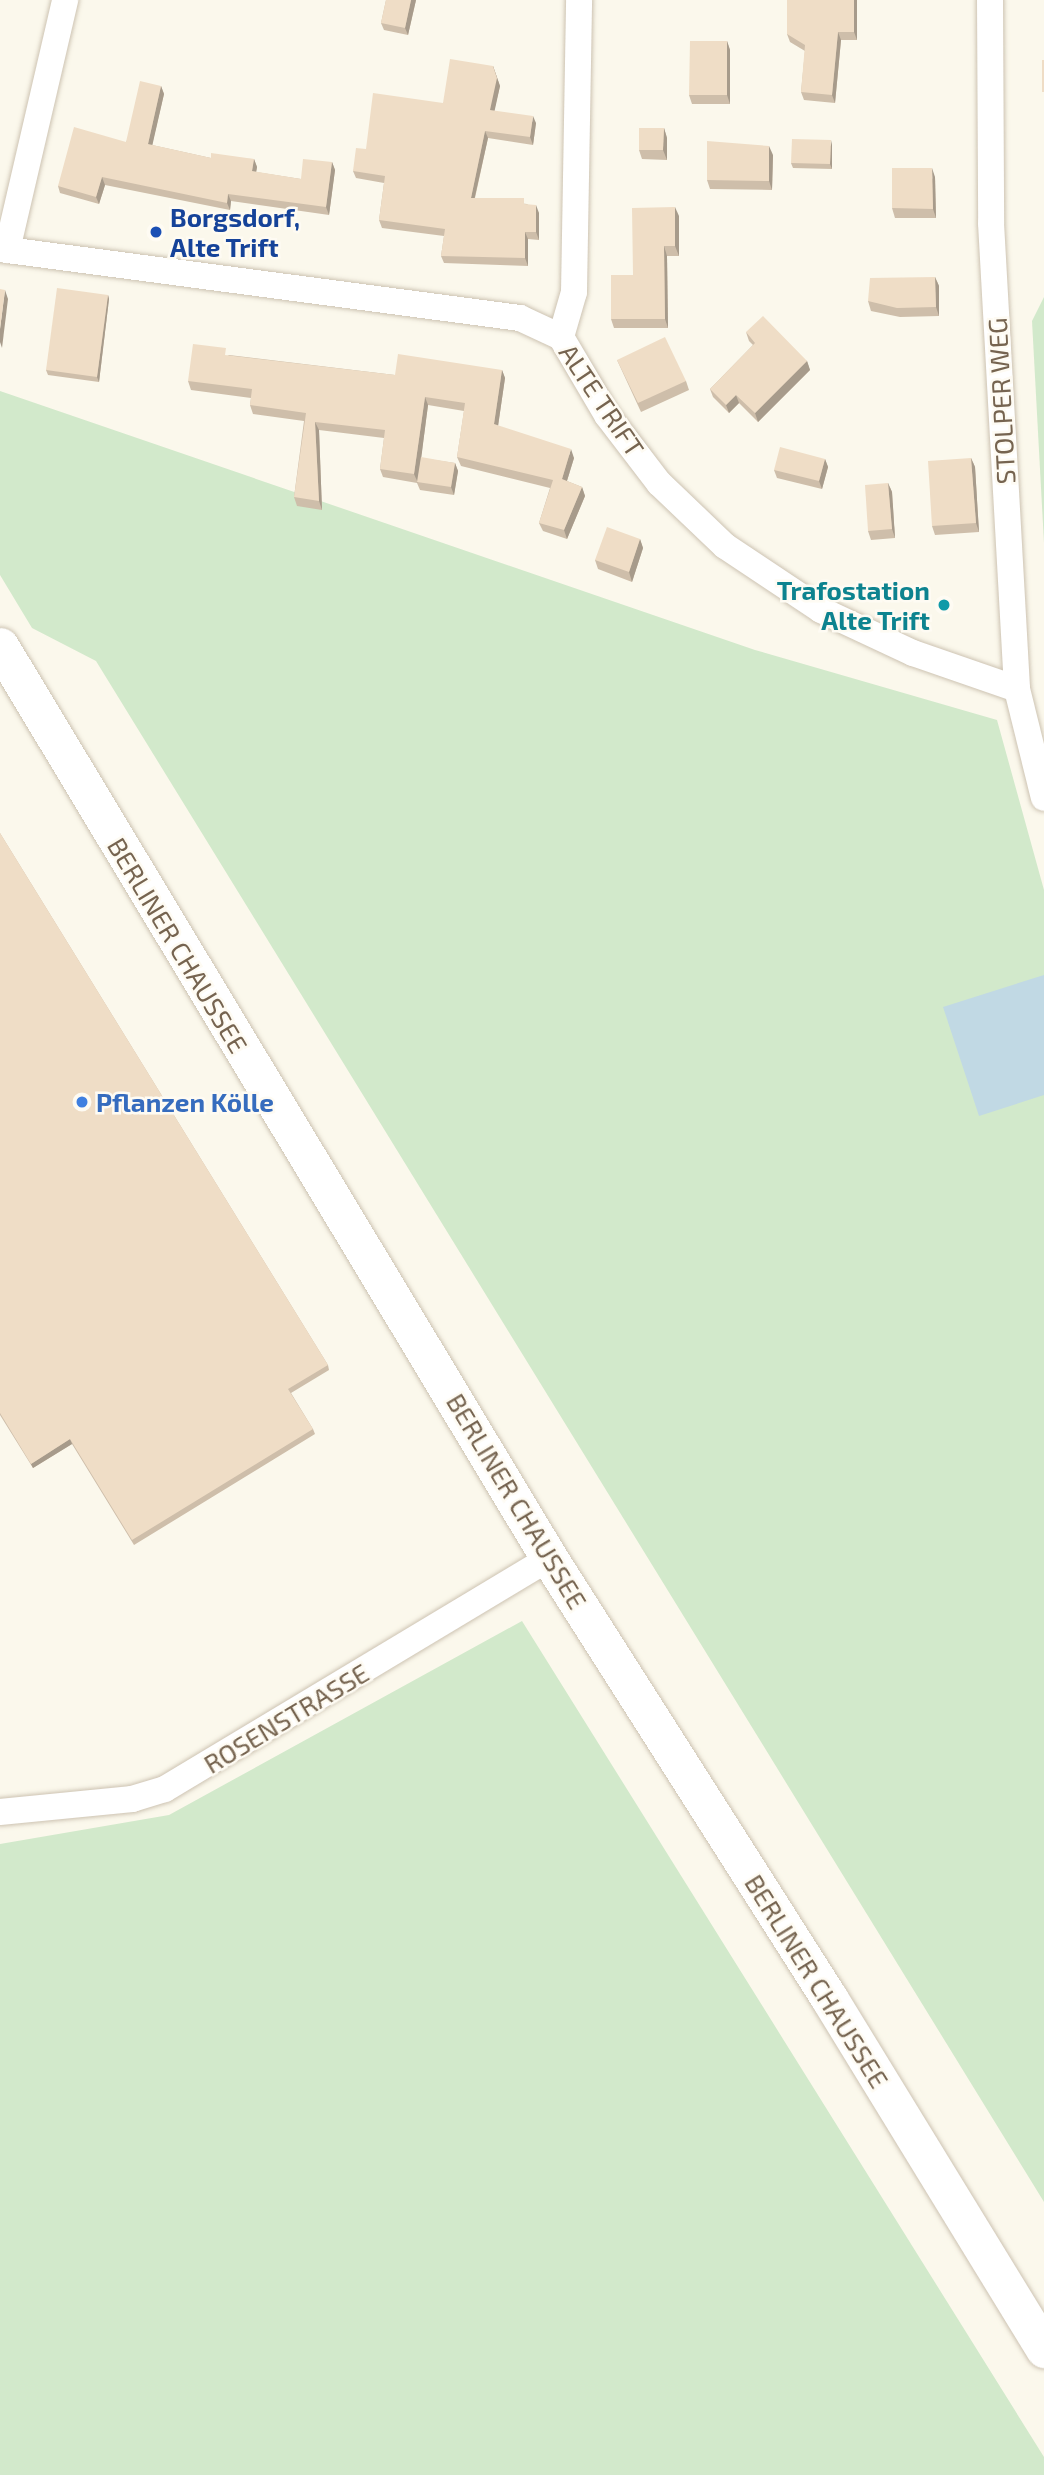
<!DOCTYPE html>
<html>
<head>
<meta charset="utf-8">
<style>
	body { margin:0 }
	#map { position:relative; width:1044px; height:2475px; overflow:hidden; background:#fbf8ec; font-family:"Exo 2",sans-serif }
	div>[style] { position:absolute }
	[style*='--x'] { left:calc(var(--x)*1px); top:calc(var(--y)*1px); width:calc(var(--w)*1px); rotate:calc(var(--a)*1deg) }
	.green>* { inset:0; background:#d2e9cb }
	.water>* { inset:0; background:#c1d9e4 }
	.roads { filter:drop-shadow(0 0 2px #cdc3b2) drop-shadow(0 0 2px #cdc3b2) }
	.minor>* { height:26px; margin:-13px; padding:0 13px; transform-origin:13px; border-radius:13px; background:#fff }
	.secondary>* { height:37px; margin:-18.5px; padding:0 18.5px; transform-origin:18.5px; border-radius:18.5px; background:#fff }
	.wall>* { inset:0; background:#cebeaa }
	.shaded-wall>* { inset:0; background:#a79b8b }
	.building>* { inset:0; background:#efddc6 }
	.dots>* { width:19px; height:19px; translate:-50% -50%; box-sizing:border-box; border:4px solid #fefbf3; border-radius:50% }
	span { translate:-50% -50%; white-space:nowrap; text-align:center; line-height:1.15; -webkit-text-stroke:5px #fefbf3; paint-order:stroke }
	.transit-label { font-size:26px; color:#164399; font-weight:700 }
	.left { translate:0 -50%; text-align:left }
	.street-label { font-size:26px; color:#766450 }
	.culture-label { font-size:26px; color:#0d838f; font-weight:700 }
	.right { translate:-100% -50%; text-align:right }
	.shop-label { font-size:26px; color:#366cbe; font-weight:700 }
</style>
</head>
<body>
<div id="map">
	<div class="green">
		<div style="clip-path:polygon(1044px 297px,1044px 543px,1032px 321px)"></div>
		<div style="clip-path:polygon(0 391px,755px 650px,997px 720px,1044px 890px,1044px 2202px,96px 661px,32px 628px,0 575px)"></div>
		<div style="clip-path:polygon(522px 1621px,1044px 2457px,1044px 2475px,0 2475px,0 1844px,169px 1815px)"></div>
	</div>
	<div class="water">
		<div style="clip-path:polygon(1044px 975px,1044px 1095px,979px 1116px,943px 1007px)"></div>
	</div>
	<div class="roads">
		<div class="minor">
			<div style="--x:990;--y:0;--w:223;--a:89.7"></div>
			<div style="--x:991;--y:223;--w:467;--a:86.8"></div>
			<div style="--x:1017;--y:689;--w:112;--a:76.1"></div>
			<div style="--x:0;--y:249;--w:525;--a:7.56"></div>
			<div style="--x:520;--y:318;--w:45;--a:24.9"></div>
			<div style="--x:561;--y:337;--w:91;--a:59.5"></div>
			<div style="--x:607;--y:415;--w:86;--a:52.6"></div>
			<div style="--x:659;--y:483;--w:91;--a:43.7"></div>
			<div style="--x:725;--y:546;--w:115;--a:33.7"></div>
			<div style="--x:821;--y:610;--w:102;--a:25.1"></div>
			<div style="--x:913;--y:653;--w:110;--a:19.1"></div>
			<div style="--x:7;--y:250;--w:257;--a:-76.9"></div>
			<div style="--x:561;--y:337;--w:47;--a:-73.9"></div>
			<div style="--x:574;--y:292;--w:292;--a:-89"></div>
			<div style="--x:0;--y:1812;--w:133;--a:-5.6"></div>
			<div style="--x:132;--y:1799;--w:34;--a:-17"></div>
			<div style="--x:165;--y:1789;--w:448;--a:-31"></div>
		</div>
		<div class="secondary">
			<div style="--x:0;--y:646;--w:1064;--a:58.95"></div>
			<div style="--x:549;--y:1558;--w:522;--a:57.53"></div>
			<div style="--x:829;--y:1998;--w:412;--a:58.5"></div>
		</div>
	</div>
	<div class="wall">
		<div style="clip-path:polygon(386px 0,416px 0,408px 35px,384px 30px,381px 23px)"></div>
		<div style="clip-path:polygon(857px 0,857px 40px,841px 40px,835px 103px,804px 100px,801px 92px,805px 51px,790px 42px,787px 34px)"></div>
		<div style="clip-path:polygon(727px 41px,730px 50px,730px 104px,692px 104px,689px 95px)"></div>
		<div style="clip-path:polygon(493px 66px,500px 86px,494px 111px,536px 123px,533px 145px,488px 138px,475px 198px,527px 204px,539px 213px,539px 240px,528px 239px,528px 266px,444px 263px,441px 256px,444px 236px,382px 228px,379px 220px,384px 183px,356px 178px,353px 171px,366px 149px,443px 103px)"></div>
		<div style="clip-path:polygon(161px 86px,164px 94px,152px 145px,211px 158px,254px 159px,257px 167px,256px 172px,301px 179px,332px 162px,335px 170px,329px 215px,231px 201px,230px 210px,105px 185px,99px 204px,60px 193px,58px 186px,126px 142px)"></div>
		<div style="clip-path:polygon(664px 128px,667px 138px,667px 160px,642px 159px,639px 150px)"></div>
		<div style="clip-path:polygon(832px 145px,832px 169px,793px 168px,791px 163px)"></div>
		<div style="clip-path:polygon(773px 155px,772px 190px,710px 189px,707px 180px)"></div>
		<div style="clip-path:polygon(935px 177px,936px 218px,895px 218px,892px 208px)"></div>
		<div style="clip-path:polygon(679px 216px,679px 256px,667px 256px,668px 328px,614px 328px,611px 319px,633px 275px)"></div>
		<div style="clip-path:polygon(935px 277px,939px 286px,939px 316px,900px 317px,871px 311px,868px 301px)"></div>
		<div style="clip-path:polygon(108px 295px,109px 299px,99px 382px,48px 375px,46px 370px)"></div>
		<div style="clip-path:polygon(746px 332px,807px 361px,810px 370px,758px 422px,739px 403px,729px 413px,713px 397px,710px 389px,753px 345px,749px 341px)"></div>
		<div style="clip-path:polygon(229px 355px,395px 375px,502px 370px,505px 378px,498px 426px,574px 458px,567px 481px,582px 487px,585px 496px,567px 539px,543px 531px,539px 523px,550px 488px,461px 466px,457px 457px,464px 411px,428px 405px,421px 458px,455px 463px,458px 471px,454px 495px,420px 490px,417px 483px,383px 477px,380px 469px,384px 438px,319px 430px,322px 510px,297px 506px,294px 497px,304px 421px,253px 414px,250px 405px,251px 398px,191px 390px,188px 381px)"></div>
		<div style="clip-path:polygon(617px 360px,686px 381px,689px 390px,641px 412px)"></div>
		<div style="clip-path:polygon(971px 458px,975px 467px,979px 532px,935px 535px,932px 526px)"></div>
		<div style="clip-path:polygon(825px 459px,828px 467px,822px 489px,777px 478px,774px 470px)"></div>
		<div style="clip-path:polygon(888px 483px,892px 492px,895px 538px,871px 540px,868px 531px)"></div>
		<div style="clip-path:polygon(640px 539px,643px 548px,632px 582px,598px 569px,595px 560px)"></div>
		<div style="clip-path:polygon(0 833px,328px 1365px,329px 1370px,291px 1393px,313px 1429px,315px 1434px,134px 1545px,72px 1444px,33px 1468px,0 1415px)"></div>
	</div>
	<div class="shaded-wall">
		<div style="clip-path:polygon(411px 0,416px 0,408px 35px,405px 28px)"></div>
		<div style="clip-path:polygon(854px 0,857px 0,857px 40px,854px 32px)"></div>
		<div style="clip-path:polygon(838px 32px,841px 40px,835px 103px,832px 95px)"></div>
		<div style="clip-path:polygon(727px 41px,730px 50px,730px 104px,727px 95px)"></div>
		<div style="clip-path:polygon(493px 66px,500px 86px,493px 118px,490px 110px)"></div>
		<div style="clip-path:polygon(161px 86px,164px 94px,151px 151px,148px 144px)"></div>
		<div style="clip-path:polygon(533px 116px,536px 123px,533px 145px,530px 137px)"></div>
		<div style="clip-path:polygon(664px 128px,667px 138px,667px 160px,663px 150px)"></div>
		<div style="clip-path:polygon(485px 131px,488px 138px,473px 205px,471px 198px)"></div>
		<div style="clip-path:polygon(831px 140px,832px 145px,832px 169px,830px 164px)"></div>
		<div style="clip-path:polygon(769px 146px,773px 155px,772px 190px,769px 181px)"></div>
		<div style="clip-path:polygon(254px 159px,257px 167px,255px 179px,252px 171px)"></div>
		<div style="clip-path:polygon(332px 162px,335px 170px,329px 215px,326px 207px)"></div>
		<div style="clip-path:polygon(932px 168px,935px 177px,936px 218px,933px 209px)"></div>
		<div style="clip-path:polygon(102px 177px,105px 185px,99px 204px,96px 197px)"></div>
		<div style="clip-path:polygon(228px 194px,231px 201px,230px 210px,227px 203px)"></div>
		<div style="clip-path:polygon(536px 205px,539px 213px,539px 240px,536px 232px)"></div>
		<div style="clip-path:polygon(675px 207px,679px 216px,679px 256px,675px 246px)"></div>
		<div style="clip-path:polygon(525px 232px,528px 239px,528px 266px,525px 258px)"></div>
		<div style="clip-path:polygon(664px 246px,667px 256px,668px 328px,665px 319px)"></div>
		<div style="clip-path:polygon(935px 277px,939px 286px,939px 316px,936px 307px)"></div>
		<div style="clip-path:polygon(5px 290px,8px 299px,2px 348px,0 342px,0 329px)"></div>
		<div style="clip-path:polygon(108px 295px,109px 299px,99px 382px,97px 377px)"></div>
		<div style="clip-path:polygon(807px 361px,810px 370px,758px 422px,755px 413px)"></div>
		<div style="clip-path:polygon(502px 370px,505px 378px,497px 433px,494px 424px)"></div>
		<div style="clip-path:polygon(736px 395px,739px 403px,729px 413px,726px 405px)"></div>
		<div style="clip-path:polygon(425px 397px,428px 405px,418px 483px,414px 474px)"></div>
		<div style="clip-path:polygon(315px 422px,319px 430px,322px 510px,319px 501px)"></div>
		<div style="clip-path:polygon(571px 449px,574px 458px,565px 487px,562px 479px)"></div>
		<div style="clip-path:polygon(971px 458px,975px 467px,979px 532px,976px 523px)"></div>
		<div style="clip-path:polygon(825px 459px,828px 467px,822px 489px,819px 481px)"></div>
		<div style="clip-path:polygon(455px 463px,458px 471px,454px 495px,451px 487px)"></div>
		<div style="clip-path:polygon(888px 483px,892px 492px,895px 538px,892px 529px)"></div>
		<div style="clip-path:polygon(582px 487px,585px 496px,567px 539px,564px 530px)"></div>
		<div style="clip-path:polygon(640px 539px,643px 548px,632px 582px,629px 572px)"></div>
		<div style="clip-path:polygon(70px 1439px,72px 1444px,33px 1468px,31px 1464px)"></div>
	</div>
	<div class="building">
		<div style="clip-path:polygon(386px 0,411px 0,405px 28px,381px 23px)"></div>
		<div style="clip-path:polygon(787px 0,854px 0,854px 32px,838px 32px,832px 95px,801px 92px,805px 45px,787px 34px)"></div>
		<div style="clip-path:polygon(690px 41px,727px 41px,727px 95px,689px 95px)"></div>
		<div style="clip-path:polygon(450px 59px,493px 66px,497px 78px,490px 110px,533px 116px,530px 137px,485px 131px,471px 198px,524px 198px,524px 204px,536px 205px,536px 232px,525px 232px,525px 258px,441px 256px,445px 229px,379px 220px,385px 176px,353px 171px,356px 148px,366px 149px,373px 93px,443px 103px)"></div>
		<div style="clip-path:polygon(1042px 60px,1044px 60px,1044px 92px,1042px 92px)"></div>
		<div style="clip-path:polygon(140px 81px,161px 86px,148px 144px,211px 158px,211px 153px,254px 159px,252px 171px,301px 179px,303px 159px,332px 162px,326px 207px,228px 194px,227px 203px,102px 177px,96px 197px,58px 186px,74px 127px,126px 142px)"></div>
		<div style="clip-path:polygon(639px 128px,664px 128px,663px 150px,639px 150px)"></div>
		<div style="clip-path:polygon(792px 139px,831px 140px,830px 164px,791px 163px)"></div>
		<div style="clip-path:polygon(707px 141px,769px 146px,769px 181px,707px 180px)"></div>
		<div style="clip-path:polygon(892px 168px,932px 168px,933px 209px,892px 208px)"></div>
		<div style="clip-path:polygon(675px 207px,675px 246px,664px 246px,665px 319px,611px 319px,611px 275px,633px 275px,632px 208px)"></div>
		<div style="clip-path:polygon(935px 277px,936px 307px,897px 308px,868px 301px,870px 278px)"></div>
		<div style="clip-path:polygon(57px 288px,108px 295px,97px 377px,46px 370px)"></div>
		<div style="clip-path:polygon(0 289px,5px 290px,0 329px)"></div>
		<div style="clip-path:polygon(763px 316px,807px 361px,755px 413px,736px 395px,726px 405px,710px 389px,755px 343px,746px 332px)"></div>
		<div style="clip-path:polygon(665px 337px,686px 381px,638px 403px,617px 360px)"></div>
		<div style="clip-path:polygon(193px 344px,226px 348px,225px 355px,395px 375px,398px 354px,502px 370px,494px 424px,571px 449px,562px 479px,582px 487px,564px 530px,539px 523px,553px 480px,457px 457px,465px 403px,425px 397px,414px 474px,380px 469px,385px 430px,315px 422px,319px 501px,294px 497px,306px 413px,250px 405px,252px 389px,188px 381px)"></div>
		<div style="clip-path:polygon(780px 447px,825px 459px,819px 481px,774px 470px)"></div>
		<div style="clip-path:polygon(421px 457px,455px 463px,451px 487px,417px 482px)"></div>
		<div style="clip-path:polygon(971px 458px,976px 523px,932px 526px,928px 461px)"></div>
		<div style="clip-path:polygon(888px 483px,892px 529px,868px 531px,865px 485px)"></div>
		<div style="clip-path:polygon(607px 527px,640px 539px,629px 572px,595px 560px)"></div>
		<div style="clip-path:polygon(0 833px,328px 1365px,288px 1389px,313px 1429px,132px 1540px,70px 1439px,31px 1464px,0 1413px)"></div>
	</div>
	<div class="dots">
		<div style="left:156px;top:232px;background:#1a4fb4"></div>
		<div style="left:944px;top:605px;background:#0f9aa8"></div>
		<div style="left:82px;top:1102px;background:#3f7fe0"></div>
	</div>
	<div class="transit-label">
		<span class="left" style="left:170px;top:232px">Borgsdorf,<br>Alte Trift</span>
	</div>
	<div class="street-label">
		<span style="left:602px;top:400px;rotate:56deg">ALTE TRIFT</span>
		<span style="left:1001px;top:401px;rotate:-93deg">STOLPER WEG</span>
		<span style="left:178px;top:945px;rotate:59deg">BERLINER CHAUSSEE</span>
		<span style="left:517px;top:1501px;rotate:59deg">BERLINER CHAUSSEE</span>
		<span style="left:286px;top:1718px;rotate:-31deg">ROSENSTRASSE</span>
		<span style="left:817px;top:1981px;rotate:58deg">BERLINER CHAUSSEE</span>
	</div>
	<div class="culture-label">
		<span class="right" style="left:930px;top:605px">Trafostation<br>Alte Trift</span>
	</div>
	<div class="shop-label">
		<span class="left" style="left:96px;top:1102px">Pflanzen Kölle</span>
	</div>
</div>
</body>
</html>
